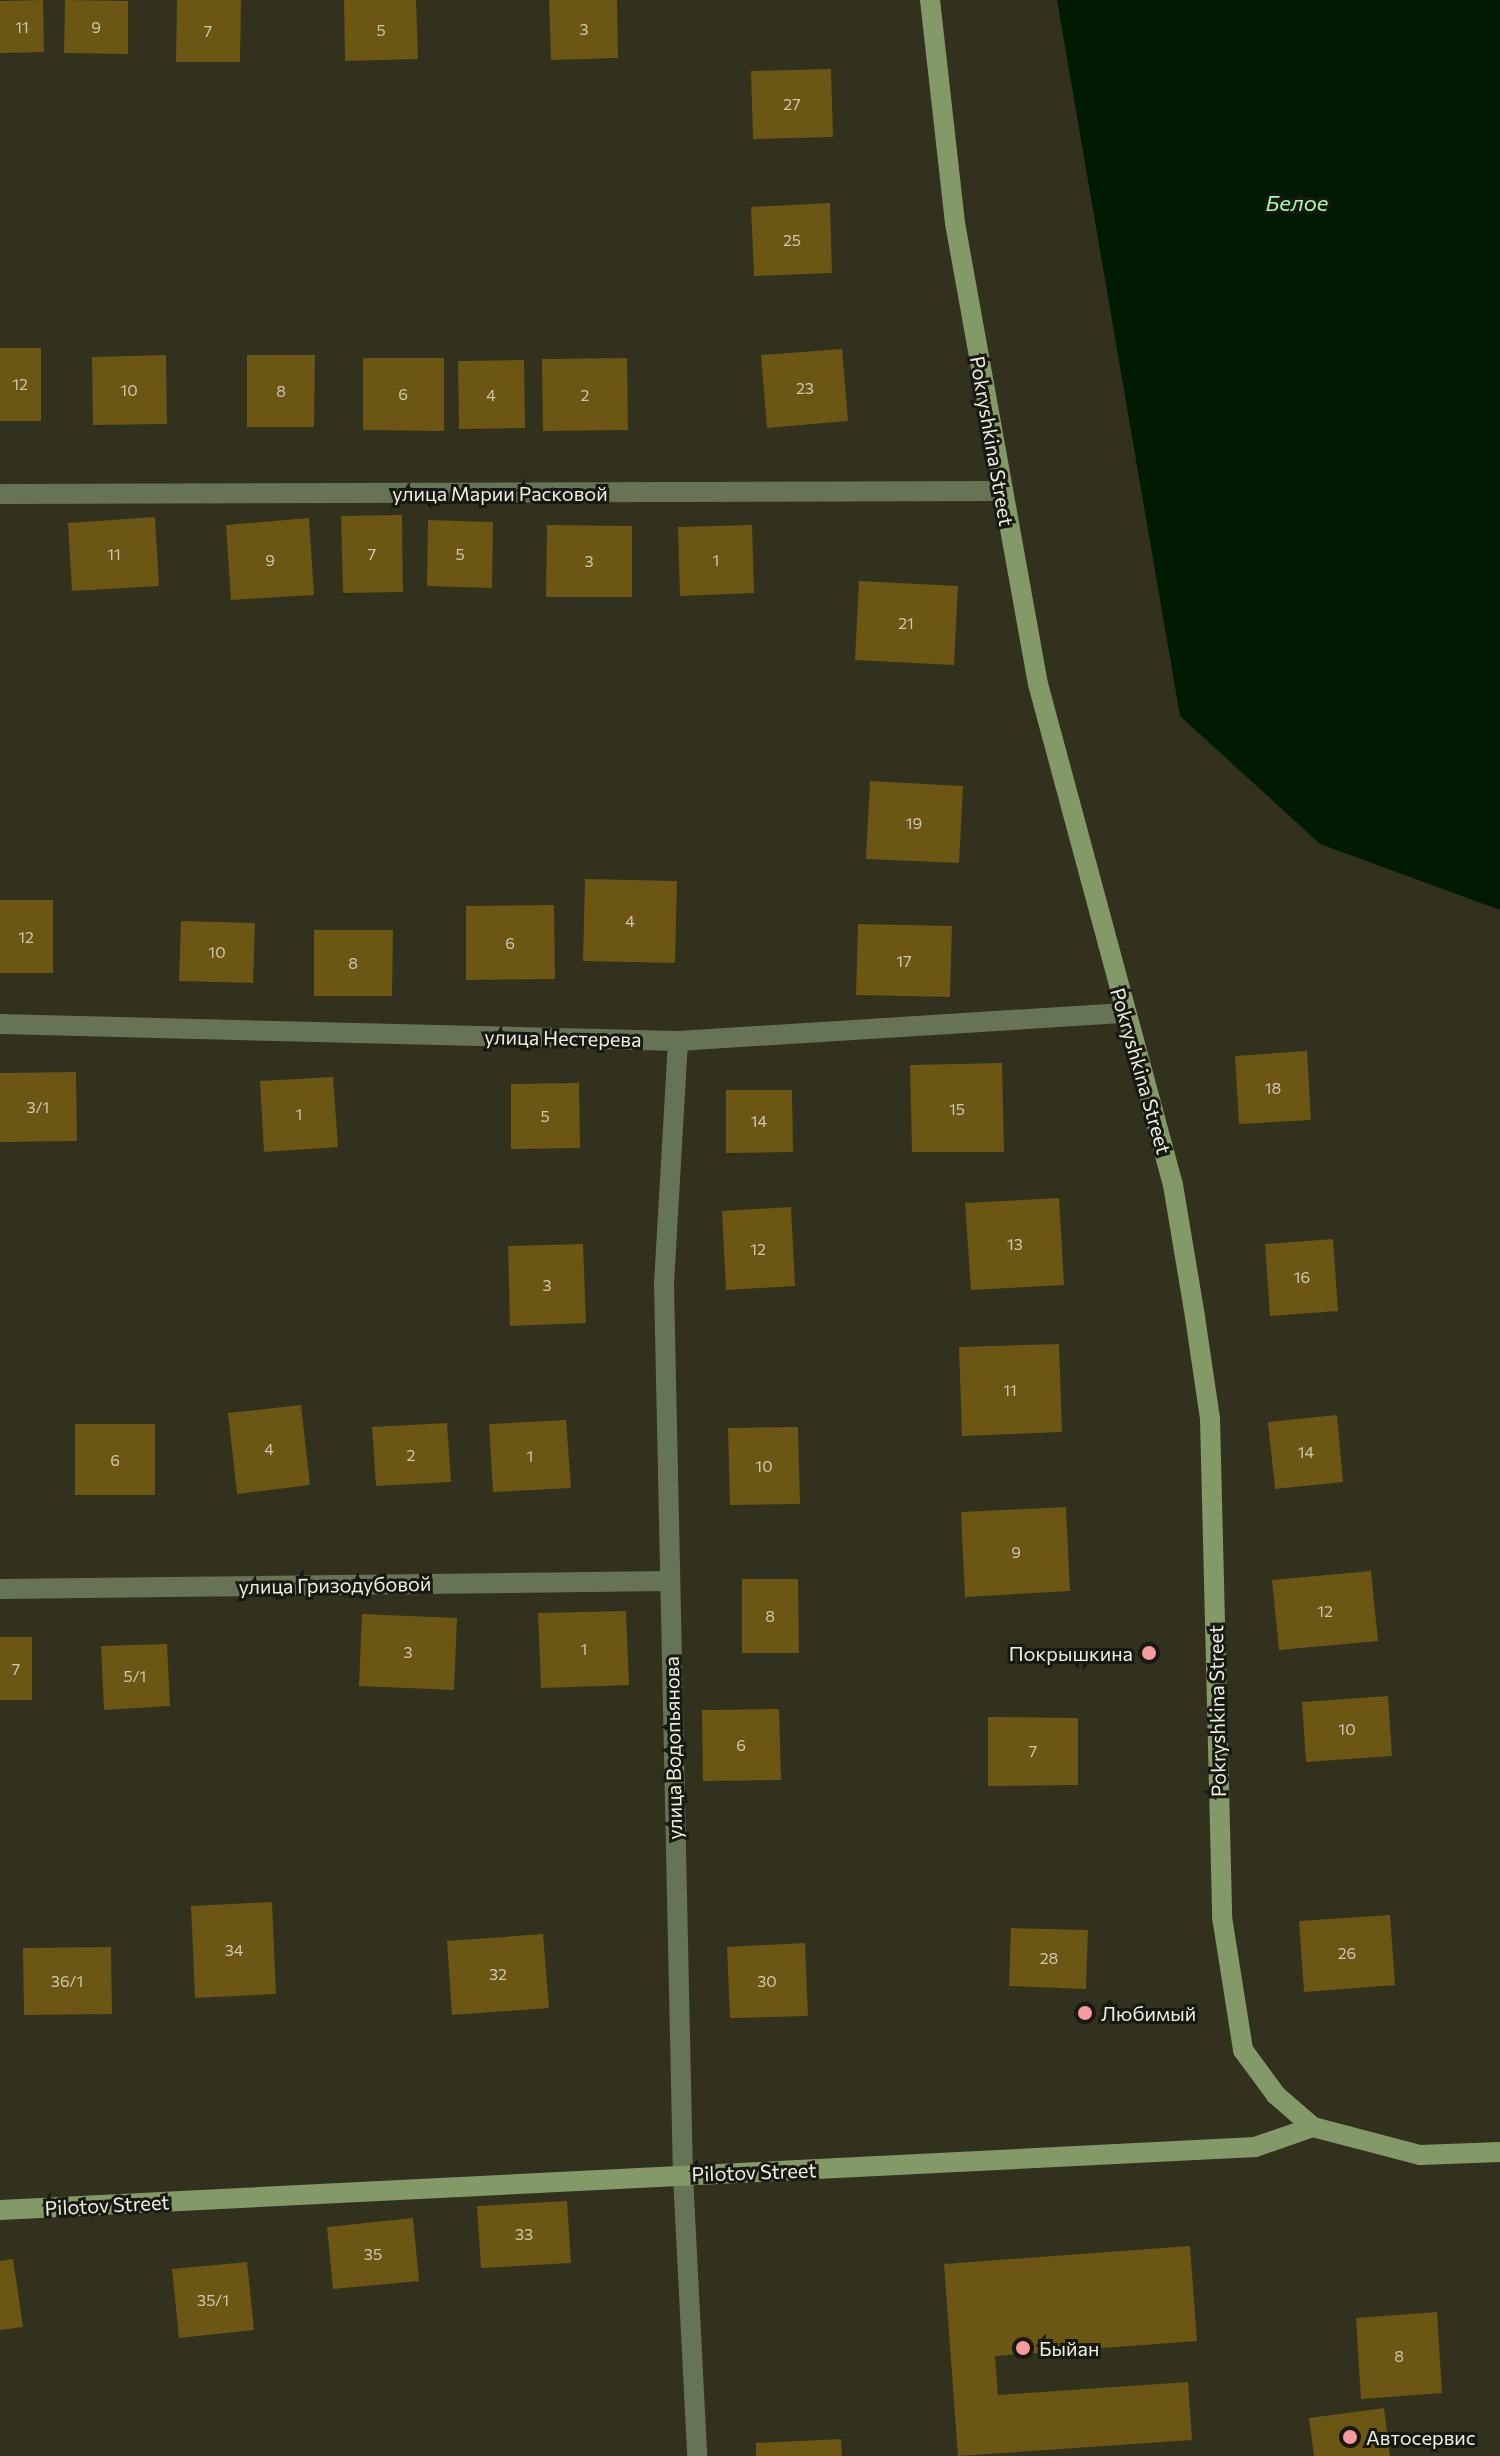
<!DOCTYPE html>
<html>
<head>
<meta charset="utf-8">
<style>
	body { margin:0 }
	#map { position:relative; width:1500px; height:2456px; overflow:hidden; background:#31311e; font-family:Commissioner,sans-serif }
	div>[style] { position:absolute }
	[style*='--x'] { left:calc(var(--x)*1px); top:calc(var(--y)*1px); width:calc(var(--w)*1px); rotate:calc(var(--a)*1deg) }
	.water>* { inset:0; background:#001b01 }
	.building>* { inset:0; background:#6b5613 }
	.street>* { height:20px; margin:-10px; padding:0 10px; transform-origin:10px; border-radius:10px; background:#667355 }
	.secondary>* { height:20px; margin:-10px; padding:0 10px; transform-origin:10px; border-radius:10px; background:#849968 }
	.dots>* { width:22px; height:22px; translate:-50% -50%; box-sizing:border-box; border:4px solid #181910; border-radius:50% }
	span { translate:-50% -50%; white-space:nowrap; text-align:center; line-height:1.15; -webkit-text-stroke:6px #181910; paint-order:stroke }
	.number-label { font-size:16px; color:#cdc8ae }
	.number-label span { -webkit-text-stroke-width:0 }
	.street-label { font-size:20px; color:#eeeee2 }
	.poi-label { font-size:20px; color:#eeeee2 }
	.right { translate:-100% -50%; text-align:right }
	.left { translate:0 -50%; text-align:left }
	.water-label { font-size:22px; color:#a5fba9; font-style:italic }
</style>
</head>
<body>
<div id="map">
	<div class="water">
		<div style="clip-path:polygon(1057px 0,1500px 0,1500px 910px,1320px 844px,1180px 716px)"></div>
	</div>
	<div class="building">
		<div style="clip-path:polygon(43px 0,44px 52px,0 53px,0 1px)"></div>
		<div style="clip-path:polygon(65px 0,128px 1px,128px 54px,64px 53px)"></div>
		<div style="clip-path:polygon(177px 0,241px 0,240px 62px,176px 62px)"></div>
		<div style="clip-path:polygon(344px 0,416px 0,418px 59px,345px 61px)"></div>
		<div style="clip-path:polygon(549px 0,617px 0,618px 58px,551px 60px)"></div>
		<div style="clip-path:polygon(831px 69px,833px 137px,753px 139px,751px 71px)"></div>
		<div style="clip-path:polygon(830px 203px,832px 273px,754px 276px,751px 207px)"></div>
		<div style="clip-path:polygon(0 348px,41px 348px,41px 421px,0 421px)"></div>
		<div style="clip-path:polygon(842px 349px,848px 421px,767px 428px,761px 355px)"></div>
		<div style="clip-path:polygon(166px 355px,167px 424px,93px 425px,92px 357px)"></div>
		<div style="clip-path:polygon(247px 355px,315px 355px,314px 427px,247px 427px)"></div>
		<div style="clip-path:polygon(363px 358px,444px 358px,444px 431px,363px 430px)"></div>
		<div style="clip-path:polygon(627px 358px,628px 430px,543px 431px,542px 359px)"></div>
		<div style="clip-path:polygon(524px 360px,525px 428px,459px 429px,458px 361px)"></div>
		<div style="clip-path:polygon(402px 515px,403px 592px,343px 593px,341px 516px)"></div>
		<div style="clip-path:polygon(155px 517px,159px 586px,72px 591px,68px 523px)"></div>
		<div style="clip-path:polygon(309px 518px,314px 595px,231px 600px,226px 525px)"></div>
		<div style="clip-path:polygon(428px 520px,493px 522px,492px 588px,427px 586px)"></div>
		<div style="clip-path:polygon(547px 525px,632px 526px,632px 597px,546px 597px)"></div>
		<div style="clip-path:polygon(752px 525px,754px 593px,680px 596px,678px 527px)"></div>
		<div style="clip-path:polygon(859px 581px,958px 586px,954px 665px,855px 660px)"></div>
		<div style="clip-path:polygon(870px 781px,963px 786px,959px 863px,866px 859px)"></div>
		<div style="clip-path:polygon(585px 879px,677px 881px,675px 963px,583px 961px)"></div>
		<div style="clip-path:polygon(0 900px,53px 900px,53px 973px,0 973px)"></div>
		<div style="clip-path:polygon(554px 905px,555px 979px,466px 980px,466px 906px)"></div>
		<div style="clip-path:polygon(181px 921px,255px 923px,253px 983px,179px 981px)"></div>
		<div style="clip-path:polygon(858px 924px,952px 926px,950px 997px,856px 995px)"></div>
		<div style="clip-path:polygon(314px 930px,393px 930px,392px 996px,314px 996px)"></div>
		<div style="clip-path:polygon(1307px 1051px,1311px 1120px,1239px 1124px,1235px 1056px)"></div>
		<div style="clip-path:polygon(1002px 1063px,1004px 1152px,912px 1152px,910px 1065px)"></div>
		<div style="clip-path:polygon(76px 1072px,77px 1141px,0 1142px,0 1073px)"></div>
		<div style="clip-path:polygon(333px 1077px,338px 1147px,264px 1152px,260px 1081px)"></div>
		<div style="clip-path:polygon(579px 1083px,580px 1148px,511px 1149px,511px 1084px)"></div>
		<div style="clip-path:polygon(726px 1090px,792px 1090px,793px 1152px,726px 1153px)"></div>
		<div style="clip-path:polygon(1059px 1198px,1064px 1285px,971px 1290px,965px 1203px)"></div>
		<div style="clip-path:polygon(791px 1207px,795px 1286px,726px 1290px,722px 1211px)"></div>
		<div style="clip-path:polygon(1333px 1239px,1338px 1311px,1270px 1316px,1265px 1244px)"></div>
		<div style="clip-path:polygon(583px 1244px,586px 1323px,510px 1326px,508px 1246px)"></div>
		<div style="clip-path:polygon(1059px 1344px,1062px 1432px,962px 1436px,959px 1347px)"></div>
		<div style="clip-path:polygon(301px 1405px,310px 1485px,237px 1494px,228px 1413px)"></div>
		<div style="clip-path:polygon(1337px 1415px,1343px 1482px,1275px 1489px,1268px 1422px)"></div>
		<div style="clip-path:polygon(566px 1420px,571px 1488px,493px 1492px,489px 1424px)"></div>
		<div style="clip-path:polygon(447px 1423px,451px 1482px,376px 1486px,372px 1427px)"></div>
		<div style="clip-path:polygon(75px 1424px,155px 1424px,155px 1495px,75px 1495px)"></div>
		<div style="clip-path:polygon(798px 1427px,800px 1504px,730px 1505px,728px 1428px)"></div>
		<div style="clip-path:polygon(1066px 1507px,1070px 1591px,965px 1597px,961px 1512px)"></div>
		<div style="clip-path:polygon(1371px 1571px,1378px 1641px,1279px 1650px,1272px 1580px)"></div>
		<div style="clip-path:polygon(742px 1579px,798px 1579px,799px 1653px,742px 1653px)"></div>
		<div style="clip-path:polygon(626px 1611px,629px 1685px,541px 1688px,538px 1613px)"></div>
		<div style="clip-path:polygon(362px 1614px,457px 1618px,454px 1690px,359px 1686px)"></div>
		<div style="clip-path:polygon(0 1637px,32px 1637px,32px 1700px,0 1700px)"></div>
		<div style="clip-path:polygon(167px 1644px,170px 1706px,104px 1710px,101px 1646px)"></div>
		<div style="clip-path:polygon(1388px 1696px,1392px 1756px,1306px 1762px,1302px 1702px)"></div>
		<div style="clip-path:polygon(779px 1709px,781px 1780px,703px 1781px,702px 1710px)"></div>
		<div style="clip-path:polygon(988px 1717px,1078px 1718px,1078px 1785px,988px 1786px)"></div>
		<div style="clip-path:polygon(272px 1902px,276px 1994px,195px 1998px,191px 1906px)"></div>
		<div style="clip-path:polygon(1390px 1915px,1395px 1985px,1304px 1992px,1299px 1921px)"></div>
		<div style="clip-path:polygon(1011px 1928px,1088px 1930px,1086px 1989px,1009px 1986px)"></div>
		<div style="clip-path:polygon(543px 1934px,549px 2008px,452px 2015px,447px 1941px)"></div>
		<div style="clip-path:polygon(805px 1943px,808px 2016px,730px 2018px,727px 1947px)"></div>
		<div style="clip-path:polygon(111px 1947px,112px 2014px,24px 2015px,23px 1948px)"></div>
		<div style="clip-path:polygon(567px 2201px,571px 2263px,481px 2268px,477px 2206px)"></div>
		<div style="clip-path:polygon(413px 2218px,419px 2281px,333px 2289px,327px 2227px)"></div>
		<div style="clip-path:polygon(1190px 2246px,1197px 2341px,995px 2356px,998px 2395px,1188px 2382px,1192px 2440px,958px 2456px,944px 2264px)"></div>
		<div style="clip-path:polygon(13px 2259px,23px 2327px,0 2330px,0 2261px)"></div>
		<div style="clip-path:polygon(247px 2262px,254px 2330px,179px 2338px,172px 2269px)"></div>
		<div style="clip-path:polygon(1437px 2312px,1442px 2393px,1361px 2399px,1356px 2318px)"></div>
		<div style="clip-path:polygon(1384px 2408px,1390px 2456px,1314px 2456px,1309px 2418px)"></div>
		<div style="clip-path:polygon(841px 2439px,842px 2456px,756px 2456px,756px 2443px)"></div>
	</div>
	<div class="street">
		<div style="--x:0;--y:494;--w:999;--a:-0.17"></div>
		<div style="--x:0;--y:1024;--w:678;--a:1.44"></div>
		<div style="--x:678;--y:1041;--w:448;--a:-3.6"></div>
		<div style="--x:678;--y:1041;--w:244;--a:93.3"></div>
		<div style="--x:664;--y:1285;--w:890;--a:88.78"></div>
		<div style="--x:683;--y:2175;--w:281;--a:87.1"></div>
		<div style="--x:0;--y:1589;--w:670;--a:-0.68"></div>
	</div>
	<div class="secondary">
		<div style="--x:930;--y:0;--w:224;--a:83.6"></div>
		<div style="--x:955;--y:223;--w:468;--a:79.8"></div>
		<div style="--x:1038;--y:684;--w:519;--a:74.92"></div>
		<div style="--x:1173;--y:1185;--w:134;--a:80.5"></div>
		<div style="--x:1195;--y:1317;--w:102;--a:81.6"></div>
		<div style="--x:1210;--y:1418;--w:499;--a:88.6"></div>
		<div style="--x:1222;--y:1917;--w:135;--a:81"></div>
		<div style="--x:1243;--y:2050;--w:56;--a:53.7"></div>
		<div style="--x:1276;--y:2095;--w:49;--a:40.9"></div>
		<div style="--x:1313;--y:2127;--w:111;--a:14.7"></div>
		<div style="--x:1420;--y:2155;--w:80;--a:-2.1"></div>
		<div style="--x:0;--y:2210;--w:1257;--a:-2.87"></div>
		<div style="--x:1255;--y:2147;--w:61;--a:-19"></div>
	</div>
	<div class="dots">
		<div style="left:1149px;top:1653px;background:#f59b9e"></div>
		<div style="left:1085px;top:2013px;background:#f59b9e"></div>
		<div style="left:1023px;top:2348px;background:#f59b9e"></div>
		<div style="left:1350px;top:2437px;background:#f59b9e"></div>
	</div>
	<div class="number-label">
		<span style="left:22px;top:27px">11</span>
		<span style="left:96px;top:27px">9</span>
		<span style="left:584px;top:29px">3</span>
		<span style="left:381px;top:30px">5</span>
		<span style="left:208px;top:31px">7</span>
		<span style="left:792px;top:104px">27</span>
		<span style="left:792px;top:240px">25</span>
		<span style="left:20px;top:384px">12</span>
		<span style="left:805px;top:388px">23</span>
		<span style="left:129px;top:390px">10</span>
		<span style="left:281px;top:391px">8</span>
		<span style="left:403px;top:394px">6</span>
		<span style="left:491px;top:395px">4</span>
		<span style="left:585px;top:395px">2</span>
		<span style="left:114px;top:554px">11</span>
		<span style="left:372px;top:554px">7</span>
		<span style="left:460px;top:554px">5</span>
		<span style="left:270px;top:560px">9</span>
		<span style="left:716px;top:560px">1</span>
		<span style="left:589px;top:561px">3</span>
		<span style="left:906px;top:623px">21</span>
		<span style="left:914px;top:823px">19</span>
		<span style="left:630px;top:921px">4</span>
		<span style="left:26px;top:937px">12</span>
		<span style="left:510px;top:943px">6</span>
		<span style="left:217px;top:952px">10</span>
		<span style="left:904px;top:961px">17</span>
		<span style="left:353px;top:963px">8</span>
		<span style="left:1273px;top:1088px">18</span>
		<span style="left:38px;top:1107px">3/1</span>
		<span style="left:957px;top:1109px">15</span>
		<span style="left:299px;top:1114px">1</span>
		<span style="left:545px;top:1116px">5</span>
		<span style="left:759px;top:1121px">14</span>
		<span style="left:1015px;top:1244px">13</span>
		<span style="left:758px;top:1249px">12</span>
		<span style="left:1302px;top:1277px">16</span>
		<span style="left:547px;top:1285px">3</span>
		<span style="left:1010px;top:1390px">11</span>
		<span style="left:269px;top:1449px">4</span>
		<span style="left:1306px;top:1452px">14</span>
		<span style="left:411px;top:1455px">2</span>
		<span style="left:530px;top:1456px">1</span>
		<span style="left:115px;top:1460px">6</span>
		<span style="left:764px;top:1466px">10</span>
		<span style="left:1016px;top:1552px">9</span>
		<span style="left:1325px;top:1611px">12</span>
		<span style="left:770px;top:1616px">8</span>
		<span style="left:584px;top:1649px">1</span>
		<span style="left:408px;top:1652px">3</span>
		<span style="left:16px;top:1669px">7</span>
		<span style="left:135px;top:1676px">5/1</span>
		<span style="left:1347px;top:1729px">10</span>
		<span style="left:741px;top:1745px">6</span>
		<span style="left:1033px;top:1751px">7</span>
		<span style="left:234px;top:1950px">34</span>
		<span style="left:1347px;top:1953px">26</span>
		<span style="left:1049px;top:1958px">28</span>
		<span style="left:498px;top:1974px">32</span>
		<span style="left:67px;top:1981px">36/1</span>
		<span style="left:767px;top:1981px">30</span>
		<span style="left:524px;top:2234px">33</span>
		<span style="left:373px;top:2254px">35</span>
		<span style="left:213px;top:2300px">35/1</span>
		<span style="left:1399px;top:2356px">8</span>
	</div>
	<div class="street-label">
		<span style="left:992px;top:441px;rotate:80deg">Pokryshkina Street</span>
		<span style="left:500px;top:493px">улица Марии Расковой</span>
		<span style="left:563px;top:1038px;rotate:1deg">улица Нестерева</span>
		<span style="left:1141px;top:1071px;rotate:74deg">Pokryshkina Street</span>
		<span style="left:335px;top:1585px;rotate:-1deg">улица Гризодубовой</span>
		<span style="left:1217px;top:1711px;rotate:-91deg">Pokryshkina Street</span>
		<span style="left:673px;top:1748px;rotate:-91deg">улица Водопьянова</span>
		<span style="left:754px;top:2172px;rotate:-2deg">Pilotov Street</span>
		<span style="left:107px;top:2205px;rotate:-3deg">Pilotov Street</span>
	</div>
	<div class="poi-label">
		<span class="right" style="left:1133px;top:1653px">Покрышкина</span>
		<span class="left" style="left:1101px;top:2013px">Любимый</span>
		<span class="left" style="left:1039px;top:2348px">Быйан</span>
		<span class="left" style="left:1366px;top:2437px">Автосервис</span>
	</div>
	<div class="water-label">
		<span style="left:1297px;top:203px">Белое</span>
	</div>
</div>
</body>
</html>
